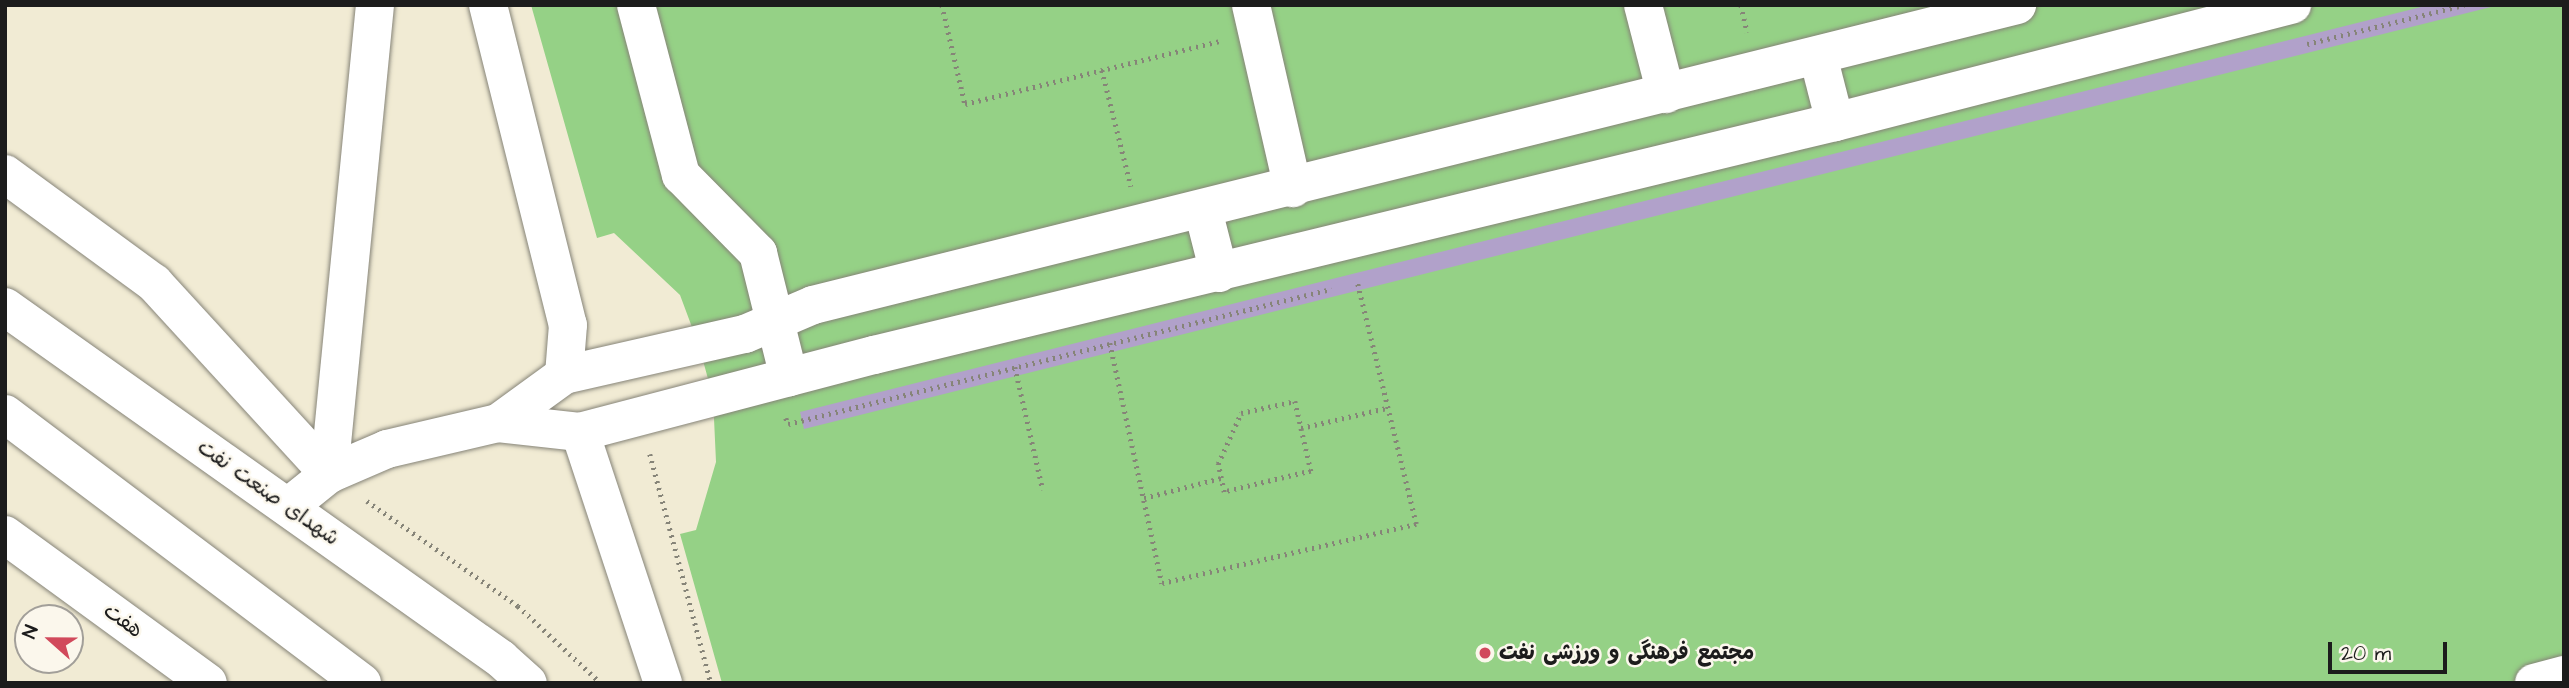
<!DOCTYPE html>
<html>
<head>
<meta charset="utf-8">
<style>
	body { margin:0 }
	#map { position:relative; width:2569px; height:688px; overflow:hidden; background:#f1ebd4; font-family:"Architects Daughter","Playpen Sans Arabic",sans-serif }
	div>[style] { position:absolute }
	[style*='--x'] { left:calc(var(--x)*1px); top:calc(var(--y)*1px); width:calc(var(--w)*1px); rotate:calc(var(--a)*1deg) }
	.green>* { inset:0; background:#95d186 }
	.building>* { inset:0; background:#b1a1ca }
	.path>* { height:4.5px; margin-top:-2.25px; transform-origin:0; background:repeating-linear-gradient(90deg,#868478 0 2px,transparent 0 7px) }
	.roads { filter:drop-shadow(0 0 2px #868478) drop-shadow(0 0 2px #868478) }
	.minor>* { height:38px; margin:-19px; padding:0 19px; transform-origin:19px; border-radius:19px; background:#fff }
	.major>* { height:38px; margin:-19px; padding:0 19px; transform-origin:19px; border-radius:19px; background:#fff }
	.dots>* { width:19px; height:19px; translate:-50% -50%; box-sizing:border-box; border:4px solid #fbf7ec; border-radius:50% }
	span { translate:-50% -50%; white-space:nowrap; text-align:center; line-height:1.15; -webkit-text-stroke:5px #fbf7ec; paint-order:stroke }
	.street-label { font-size:21px; color:#1c1c1c }
	.poi-label { font-size:21px; color:#1c1c1c; font-weight:700 }
	.left { translate:0 -50%; text-align:left }
	.frame { position:absolute; inset:0; border:7px solid #1c1c1c; pointer-events:none }
	.north { position:absolute; left:14px; top:604px; width:70px; height:70px; box-sizing:border-box; background:#fbf7ec; border:2px solid #a29f99; border-radius:50%; rotate:291deg; font-size:19px; font-weight:700; line-height:28px; text-align:center; color:#1c1c1c }
	.north::after { content:''; display:block; margin:auto; width:24px; height:32px; background:#d1495b; clip-path:polygon(50% 0,100% 100%,50% 72%,0 100%) }
	.scale { position:absolute; left:2328px; top:642px; width:119px; height:32px; box-sizing:border-box; border:4px solid #1c1c1c; border-top:0; padding-left:9px; font-size:21px; line-height:24px; white-space:nowrap; color:#1c1c1c; -webkit-text-stroke:5px #fbf7ec; paint-order:stroke }
</style>
</head>
<body>
<div id="map">
	<div class="green">
		<div style="clip-path:polygon(531px 5px,2564px 5px,2564px 683px,722px 683px,680px 534px,696px 530px,716px 462px,713px 397px,699px 346px,680px 295px,614px 233px,597px 238px)"></div>
	</div>
	<div class="building">
		<div style="clip-path:polygon(2429px 5px,2495px 6px,804px 429px,800px 412px)"></div>
	</div>
	<div class="path">
		<div style="--x:942;--y:5;--w:102;--a:76.9"></div>
		<div style="--x:965;--y:104;--w:262;--a:-13.9"></div>
		<div style="--x:1741;--y:5;--w:28;--a:77"></div>
		<div style="--x:2307;--y:44;--w:162;--a:-14"></div>
		<div style="--x:1102;--y:70;--w:120;--a:76"></div>
		<div style="--x:1110;--y:343;--w:246;--a:77.8"></div>
		<div style="--x:1162;--y:583;--w:261;--a:-13.1"></div>
		<div style="--x:1416;--y:524;--w:249;--a:-103.7"></div>
		<div style="--x:1015;--y:367;--w:126;--a:77.2"></div>
		<div style="--x:1295;--y:401;--w:72;--a:77.1"></div>
		<div style="--x:1311;--y:471;--w:89;--a:166.4"></div>
		<div style="--x:1224;--y:492;--w:29;--a:-102"></div>
		<div style="--x:1218;--y:464;--w:56;--a:-65.7"></div>
		<div style="--x:1241;--y:413;--w:55;--a:-12.5"></div>
		<div style="--x:786;--y:418;--w:6;--a:72"></div>
		<div style="--x:788;--y:424;--w:560;--a:-13.96"></div>
		<div style="--x:1301;--y:428;--w:88;--a:-13.1"></div>
		<div style="--x:650;--y:454;--w:237;--a:75.1"></div>
		<div style="--x:1144;--y:498;--w:80;--a:-14.6"></div>
		<div style="--x:367;--y:501;--w:184;--a:34.8"></div>
		<div style="--x:518;--y:606;--w:113;--a:42.9"></div>
	</div>
	<div class="roads">
		<div class="minor">
			<div style="--x:488;--y:5;--w:330;--a:76"></div>
			<div style="--x:568;--y:325;--w:50;--a:94.6"></div>
			<div style="--x:636;--y:5;--w:176;--a:75.2"></div>
			<div style="--x:681;--y:175;--w:110;--a:45.4"></div>
			<div style="--x:758;--y:253;--w:128;--a:76"></div>
			<div style="--x:1251;--y:5;--w:188;--a:77.1"></div>
			<div style="--x:1643;--y:5;--w:92;--a:75.5"></div>
			<div style="--x:1818;--y:56;--w:68;--a:75.6"></div>
			<div style="--x:5;--y:174;--w:185;--a:36.2"></div>
			<div style="--x:154;--y:283;--w:259;--a:47.5"></div>
			<div style="--x:1203;--y:210;--w:65;--a:75.7"></div>
			<div style="--x:498;--y:423;--w:82;--a:-36"></div>
			<div style="--x:564;--y:375;--w:186;--a:-12.8"></div>
			<div style="--x:745;--y:334;--w:74;--a:-23.1"></div>
			<div style="--x:813;--y:305;--w:1241;--a:-13.99"></div>
			<div style="--x:580;--y:432;--w:304;--a:-14.7"></div>
			<div style="--x:874;--y:355;--w:989;--a:-13.63"></div>
			<div style="--x:1835;--y:122;--w:472;--a:-14.4"></div>
			<div style="--x:329;--y:474;--w:471;--a:-84.4"></div>
			<div style="--x:288;--y:507;--w:53;--a:-38.8"></div>
			<div style="--x:329;--y:474;--w:63;--a:-23.3"></div>
			<div style="--x:387;--y:449;--w:114;--a:-13.2"></div>
			<div style="--x:498;--y:423;--w:82;--a:6.3"></div>
			<div style="--x:580;--y:432;--w:264;--a:71.7"></div>
			<div style="--x:5;--y:535;--w:251;--a:36.1"></div>
			<div style="--x:2534;--y:683;--w:31;--a:-15"></div>
		</div>
		<div class="major">
			<div style="--x:5;--y:307;--w:608;--a:35.36"></div>
			<div style="--x:501;--y:659;--w:36;--a:42"></div>
			<div style="--x:5;--y:414;--w:447;--a:37"></div>
		</div>
	</div>
	<div class="dots">
		<div style="left:1485px;top:653px;background:#d1495b"></div>
	</div>
	<div class="street-label">
		<span style="left:268px;top:493px;rotate:35deg">شهدای صنعت نفت</span>
		<span style="left:123px;top:621px;rotate:36deg">هفت</span>
	</div>
	<div class="poi-label">
		<span class="left" style="left:1499px;top:653px">مجتمع فرهنگى و ورزشى نفت</span>
	</div>
	<div class="frame"></div>
	<div class="north">N</div>
	<div class="scale">20 m</div>
</div>
</body>
</html>
